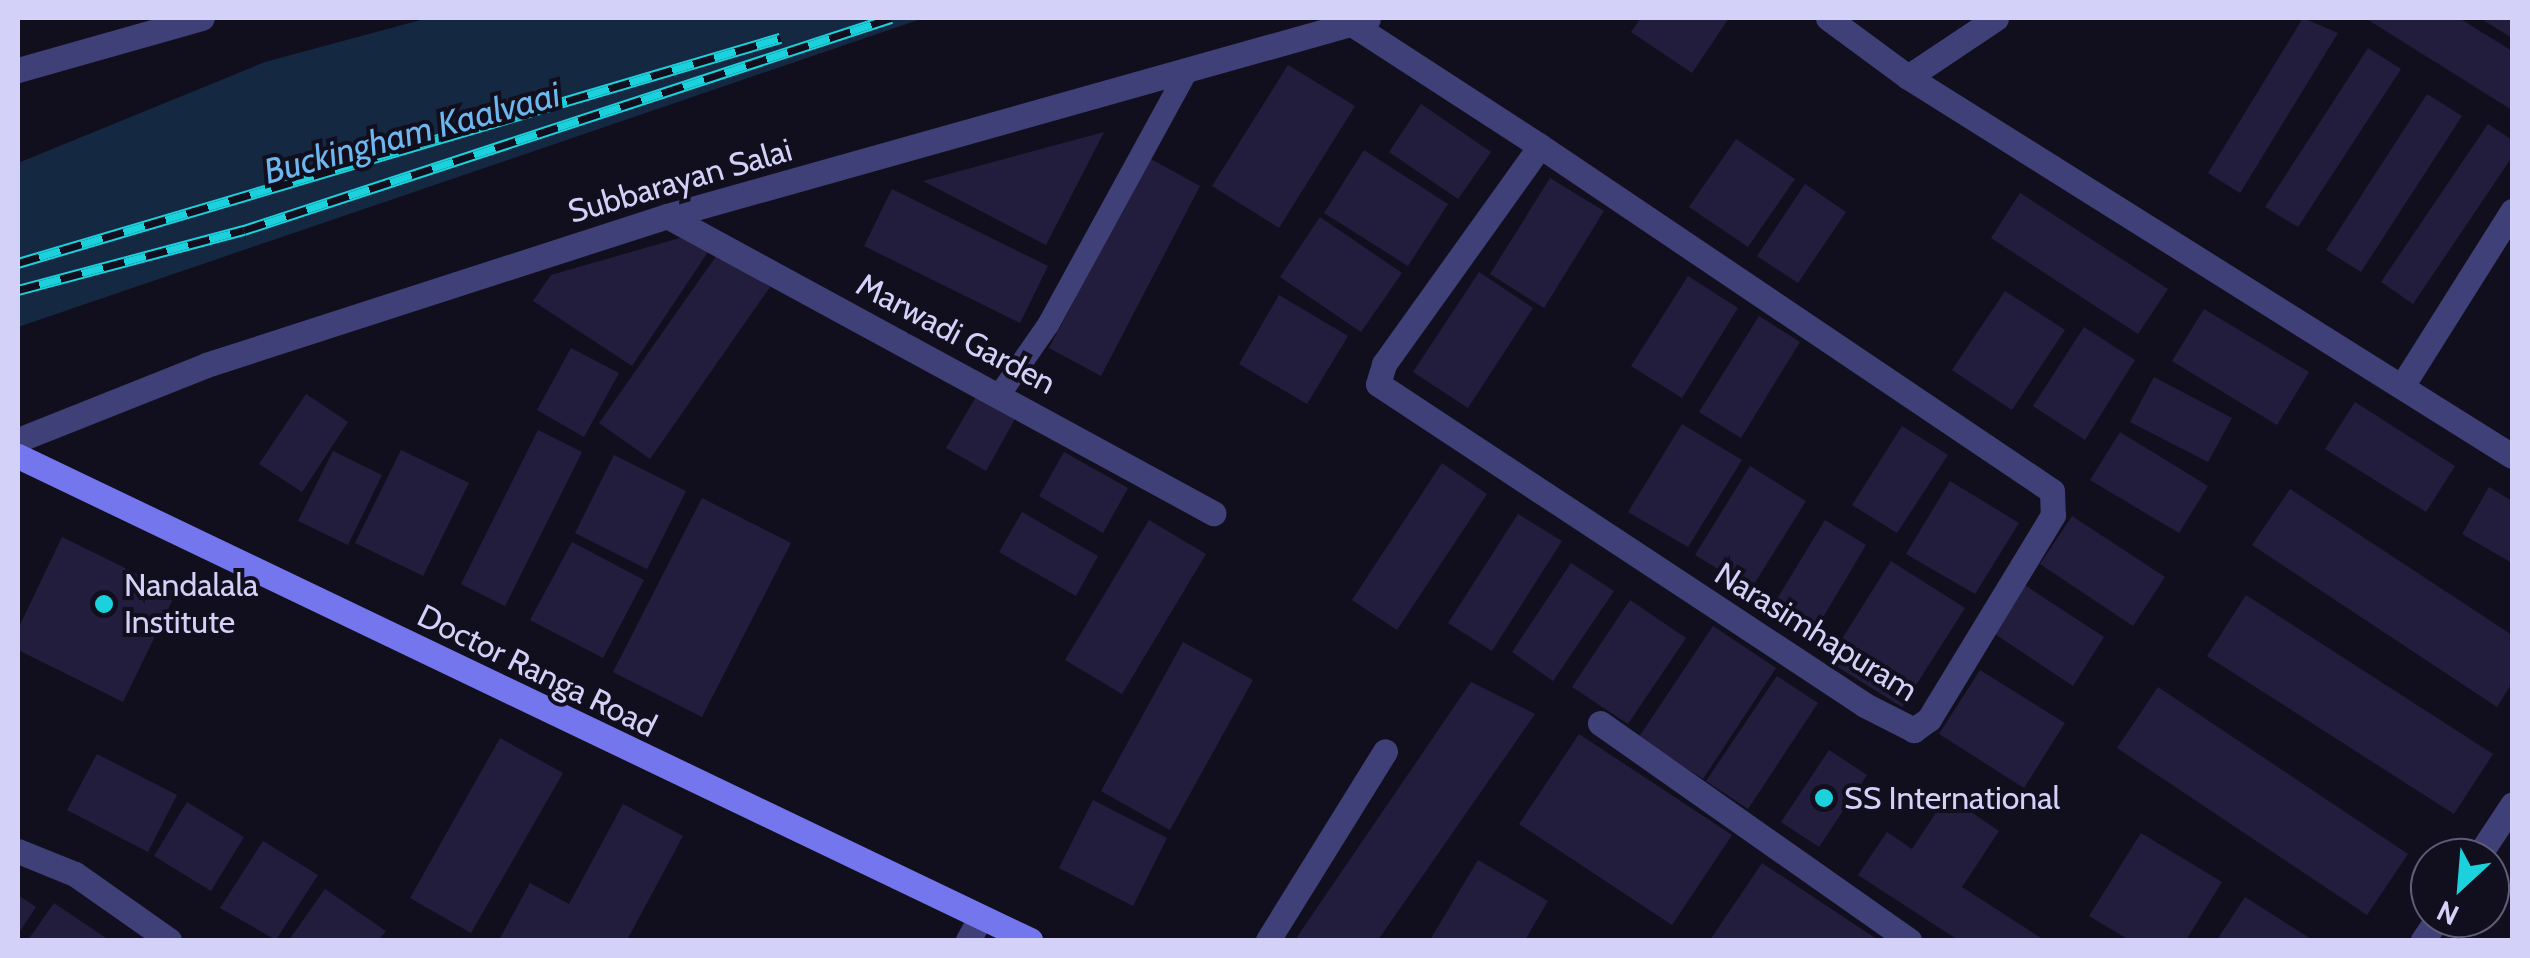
<!DOCTYPE html>
<html>
<head>
<meta charset="utf-8">
<style>
	body { margin:0 }
	#map { position:relative; width:2530px; height:958px; overflow:hidden; background:#110f1e; font-family:Cabin,sans-serif }
	div>[style] { position:absolute }
	[style*='--x'] { left:calc(var(--x)*1px); top:calc(var(--y)*1px); width:calc(var(--w)*1px); rotate:calc(var(--a)*1deg) }
	.water>* { inset:0; background:#152842 }
	.building>* { inset:0; background:#221d3d }
	.service>* { height:22px; margin:-11px; padding:0 11px; transform-origin:11px; border-radius:11px; background:#3f4077 }
	.minor>* { height:25px; margin:-12.5px; padding:0 12.5px; transform-origin:12.5px; border-radius:12.5px; background:#3f4077 }
	.tertiary>* { height:25px; margin:-12.5px; padding:0 12.5px; transform-origin:12.5px; border-radius:12.5px; background:#3f4077 }
	.secondary>* { height:25px; margin:-12.5px; padding:0 12.5px; transform-origin:12.5px; border-radius:12.5px; background:#7476ee }
	.rail>* { height:11px; margin-top:-5.5px; transform-origin:0; background:repeating-linear-gradient(90deg,#110f1e 0 22px,#1bd1dc 0 44px); box-sizing:border-box; border-block:2px solid #1bd1dc }
	.dots>* { width:28px; height:28px; translate:-50% -50%; box-sizing:border-box; border:5px solid #110f1e; border-radius:50% }
	span { translate:-50% -50%; white-space:nowrap; text-align:center; line-height:1.15; -webkit-text-stroke:8px #110f1e; paint-order:stroke }
	.street-label { font-size:32px; color:#d4d1f9 }
	.poi-label { font-size:32px; color:#d4d1f9 }
	.left { translate:0 -50%; text-align:left }
	.water-label { font-size:35px; color:#6cb7ed; font-style:italic }
	.frame { position:absolute; inset:0; border:20px solid #d4d1f9; pointer-events:none }
	.north { position:absolute; left:2410px; top:838px; width:100px; height:100px; box-sizing:border-box; background:#110f1e; border:2px solid #5f5d76; border-radius:50%; rotate:206deg; font-size:28px; font-weight:700; line-height:40px; text-align:center; color:#d4d1f9 }
	.north::after { content:''; display:block; margin:auto; width:35px; height:45px; background:#1bd1dc; clip-path:polygon(50% 0,100% 100%,50% 72%,0 100%) }
</style>
</head>
<body>
<div id="map">
	<div class="water">
		<div style="clip-path:polygon(428px 18px,924px 18px,18px 327px,18px 163px,265px 62px)"></div>
	</div>
	<div class="building">
		<div style="clip-path:polygon(1641px 18px,1729px 18px,1692px 73px,1631px 32px)"></div>
		<div style="clip-path:polygon(2303px 18px,2338px 33px,2240px 193px,2208px 173px)"></div>
		<div style="clip-path:polygon(2365px 18px,2459px 18px,2512px 51px,2512px 110px)"></div>
		<div style="clip-path:polygon(2480px 18px,2512px 18px,2512px 38px)"></div>
		<div style="clip-path:polygon(2368px 48px,2401px 69px,2298px 227px,2265px 207px)"></div>
		<div style="clip-path:polygon(1288px 65px,1355px 106px,1279px 228px,1212px 186px)"></div>
		<div style="clip-path:polygon(2427px 94px,2462px 116px,2361px 272px,2326px 250px)"></div>
		<div style="clip-path:polygon(1421px 104px,1491px 152px,1458px 199px,1389px 152px)"></div>
		<div style="clip-path:polygon(2488px 124px,2512px 140px,2512px 157px,2413px 304px,2381px 282px)"></div>
		<div style="clip-path:polygon(1104px 132px,1046px 245px,923px 181px)"></div>
		<div style="clip-path:polygon(1736px 139px,1795px 179px,1748px 247px,1689px 207px)"></div>
		<div style="clip-path:polygon(1364px 150px,1448px 204px,1408px 266px,1324px 213px)"></div>
		<div style="clip-path:polygon(1149px 158px,1200px 186px,1101px 376px,1049px 348px)"></div>
		<div style="clip-path:polygon(1550px 178px,1604px 211px,1544px 308px,1490px 274px)"></div>
		<div style="clip-path:polygon(1805px 184px,1846px 212px,1798px 283px,1757px 256px)"></div>
		<div style="clip-path:polygon(892px 189px,1048px 266px,1020px 323px,864px 246px)"></div>
		<div style="clip-path:polygon(2020px 193px,2168px 289px,2138px 334px,1991px 238px)"></div>
		<div style="clip-path:polygon(1320px 217px,1402px 273px,1361px 332px,1280px 277px)"></div>
		<div style="clip-path:polygon(690px 235px,710px 249px,632px 366px,533px 301px,551px 275px)"></div>
		<div style="clip-path:polygon(719px 252px,770px 287px,650px 459px,599px 423px)"></div>
		<div style="clip-path:polygon(1479px 272px,1533px 308px,1468px 408px,1413px 372px)"></div>
		<div style="clip-path:polygon(1688px 276px,1738px 308px,1682px 398px,1631px 366px)"></div>
		<div style="clip-path:polygon(2005px 291px,2065px 330px,2012px 410px,1952px 370px)"></div>
		<div style="clip-path:polygon(1279px 295px,1348px 336px,1307px 404px,1239px 364px)"></div>
		<div style="clip-path:polygon(2204px 309px,2309px 372px,2277px 425px,2172px 361px)"></div>
		<div style="clip-path:polygon(1759px 316px,1800px 342px,1741px 438px,1699px 412px)"></div>
		<div style="clip-path:polygon(2084px 327px,2135px 360px,2085px 440px,2033px 406px)"></div>
		<div style="clip-path:polygon(571px 348px,619px 373px,584px 437px,537px 410px)"></div>
		<div style="clip-path:polygon(2154px 377px,2232px 418px,2208px 462px,2130px 422px)"></div>
		<div style="clip-path:polygon(306px 394px,348px 422px,302px 492px,259px 464px)"></div>
		<div style="clip-path:polygon(977px 395px,1016px 417px,986px 471px,946px 448px)"></div>
		<div style="clip-path:polygon(2355px 402px,2455px 466px,2426px 512px,2325px 449px)"></div>
		<div style="clip-path:polygon(1682px 424px,1742px 460px,1688px 547px,1628px 512px)"></div>
		<div style="clip-path:polygon(1902px 426px,1948px 455px,1897px 533px,1852px 505px)"></div>
		<div style="clip-path:polygon(538px 430px,582px 452px,505px 606px,461px 584px)"></div>
		<div style="clip-path:polygon(2120px 432px,2208px 486px,2179px 533px,2090px 480px)"></div>
		<div style="clip-path:polygon(401px 450px,469px 483px,423px 576px,355px 543px)"></div>
		<div style="clip-path:polygon(333px 451px,382px 475px,348px 545px,298px 521px)"></div>
		<div style="clip-path:polygon(1064px 452px,1128px 488px,1103px 533px,1039px 496px)"></div>
		<div style="clip-path:polygon(614px 455px,686px 491px,647px 569px,575px 533px)"></div>
		<div style="clip-path:polygon(1442px 463px,1487px 494px,1397px 630px,1352px 600px)"></div>
		<div style="clip-path:polygon(1750px 466px,1806px 501px,1751px 589px,1695px 555px)"></div>
		<div style="clip-path:polygon(1950px 481px,2019px 523px,1975px 594px,1906px 554px)"></div>
		<div style="clip-path:polygon(2489px 487px,2512px 501px,2512px 563px,2462px 534px)"></div>
		<div style="clip-path:polygon(2290px 489px,2512px 635px,2512px 683px,2497px 707px,2252px 545px)"></div>
		<div style="clip-path:polygon(702px 498px,791px 543px,702px 717px,613px 672px)"></div>
		<div style="clip-path:polygon(1022px 512px,1098px 556px,1076px 596px,999px 552px)"></div>
		<div style="clip-path:polygon(1518px 514px,1562px 541px,1492px 651px,1448px 623px)"></div>
		<div style="clip-path:polygon(2072px 516px,2165px 577px,2133px 626px,2040px 564px)"></div>
		<div style="clip-path:polygon(1149px 520px,1206px 554px,1122px 694px,1065px 660px)"></div>
		<div style="clip-path:polygon(1825px 520px,1866px 545px,1819px 624px,1777px 599px)"></div>
		<div style="clip-path:polygon(62px 537px,176px 593px,123px 702px,18px 650px,18px 629px)"></div>
		<div style="clip-path:polygon(572px 542px,644px 580px,603px 658px,530px 620px)"></div>
		<div style="clip-path:polygon(1891px 561px,1965px 608px,1902px 707px,1828px 661px)"></div>
		<div style="clip-path:polygon(1571px 563px,1614px 591px,1553px 681px,1512px 652px)"></div>
		<div style="clip-path:polygon(2023px 584px,2104px 637px,2073px 686px,1992px 632px)"></div>
		<div style="clip-path:polygon(2246px 595px,2493px 754px,2454px 814px,2207px 656px)"></div>
		<div style="clip-path:polygon(1630px 600px,1686px 638px,1628px 724px,1572px 687px)"></div>
		<div style="clip-path:polygon(1713px 626px,1776px 668px,1703px 779px,1639px 737px)"></div>
		<div style="clip-path:polygon(1183px 642px,1253px 680px,1170px 830px,1101px 791px)"></div>
		<div style="clip-path:polygon(1980px 670px,2065px 723px,2024px 788px,1939px 734px)"></div>
		<div style="clip-path:polygon(1777px 676px,1818px 703px,1748px 809px,1706px 781px)"></div>
		<div style="clip-path:polygon(1471px 682px,1535px 714px,1378px 940px,1302px 940px,1297px 937px)"></div>
		<div style="clip-path:polygon(2158px 687px,2408px 854px,2367px 915px,2117px 748px)"></div>
		<div style="clip-path:polygon(1579px 734px,1732px 835px,1672px 925px,1519px 824px)"></div>
		<div style="clip-path:polygon(500px 738px,563px 773px,471px 933px,410px 898px)"></div>
		<div style="clip-path:polygon(1829px 750px,1867px 775px,1819px 847px,1781px 822px)"></div>
		<div style="clip-path:polygon(97px 754px,177px 795px,148px 852px,67px 810px)"></div>
		<div style="clip-path:polygon(1947px 796px,1999px 831px,1962px 887px,2044px 940px,1958px 940px,1858px 875px,1887px 832px,1912px 849px)"></div>
		<div style="clip-path:polygon(1093px 800px,1167px 838px,1133px 906px,1059px 868px)"></div>
		<div style="clip-path:polygon(187px 802px,244px 837px,211px 891px,154px 856px)"></div>
		<div style="clip-path:polygon(623px 804px,683px 836px,627px 940px,499px 940px,530px 883px,569px 904px)"></div>
		<div style="clip-path:polygon(2141px 833px,2222px 882px,2186px 940px,2129px 940px,2089px 916px)"></div>
		<div style="clip-path:polygon(263px 841px,318px 875px,276px 940px,220px 908px)"></div>
		<div style="clip-path:polygon(1478px 860px,1548px 901px,1525px 940px,1430px 940px)"></div>
		<div style="clip-path:polygon(1762px 863px,1878px 940px,1710px 940px)"></div>
		<div style="clip-path:polygon(325px 889px,386px 931px,379px 940px,289px 940px)"></div>
		<div style="clip-path:polygon(18px 895px,36px 907px,18px 934px)"></div>
		<div style="clip-path:polygon(2245px 897px,2313px 940px,2217px 940px)"></div>
		<div style="clip-path:polygon(54px 903px,109px 940px,28px 940px)"></div>
	</div>
	<div class="service">
		<div style="--x:1000;--y:394;--w:84;--a:-55.2"></div>
		<div style="--x:1048;--y:325;--w:287;--a:-61.3"></div>
	</div>
	<div class="minor">
		<div style="--x:1828;--y:18;--w:99;--a:36.4"></div>
		<div style="--x:1908;--y:77;--w:713;--a:32.11"></div>
		<div style="--x:1352;--y:24;--w:224;--a:33"></div>
		<div style="--x:1540;--y:146;--w:617;--a:33.97"></div>
		<div style="--x:2052;--y:491;--w:24;--a:88"></div>
		<div style="--x:2053;--y:515;--w:239;--a:121.3"></div>
		<div style="--x:1929;--y:719;--w:19;--a:144"></div>
		<div style="--x:1914;--y:730;--w:55;--a:-153"></div>
		<div style="--x:1865;--y:705;--w:583;--a:-146.61"></div>
		<div style="--x:1378;--y:384;--w:21;--a:-73"></div>
		<div style="--x:1384;--y:364;--w:268;--a:-54.4"></div>
		<div style="--x:18;--y:70;--w:191;--a:-15.8"></div>
		<div style="--x:1908;--y:77;--w:106;--a:-33.8"></div>
		<div style="--x:667;--y:216;--w:622;--a:28.54"></div>
		<div style="--x:2402;--y:386;--w:207;--a:-57.8"></div>
		<div style="--x:18;--y:440;--w:202;--a:-21.7"></div>
		<div style="--x:206;--y:365;--w:484;--a:-17.9"></div>
		<div style="--x:667;--y:216;--w:728;--a:-15.7"></div>
		<div style="--x:1600;--y:723;--w:378;--a:35.1"></div>
		<div style="--x:18;--y:851;--w:61;--a:22"></div>
		<div style="--x:75;--y:874;--w:115;--a:35.1"></div>
		<div style="--x:968;--y:940;--w:23;--a:-61"></div>
		<div style="--x:1268;--y:940;--w:222;--a:-58.2"></div>
	</div>
	<div class="tertiary">
		<div style="--x:2477;--y:858;--w:64;--a:-56.6"></div>
		<div style="--x:2423;--y:940;--w:27;--a:-56"></div>
	</div>
	<div class="secondary">
		<div style="--x:18;--y:456;--w:1122;--a:25.56"></div>
	</div>
	<div class="rail">
		<div style="--x:18;--y:263;--w:795;--a:-16.45"></div>
		<div style="--x:18;--y:290;--w:234;--a:-14.9"></div>
		<div style="--x:244;--y:230;--w:681;--a:-18.14"></div>
	</div>
	<div class="dots">
		<div style="left:104px;top:604px;background:#1bd1dc"></div>
		<div style="left:1824px;top:798px;background:#1bd1dc"></div>
	</div>
	<div class="street-label">
		<span style="left:680px;top:181px;rotate:-16deg">Subbarayan Salai</span>
		<span style="left:956px;top:334px;rotate:28deg">Marwadi Garden</span>
		<span style="left:1816px;top:632px;rotate:32deg">Narasimhapuram</span>
		<span style="left:537px;top:671px;rotate:26deg">Doctor Ranga Road</span>
	</div>
	<div class="poi-label">
		<span class="left" style="left:124px;top:604px">Nandalala<br>Institute</span>
		<span class="left" style="left:1844px;top:798px">SS International</span>
	</div>
	<div class="water-label">
		<span style="left:412px;top:133px;rotate:-15deg">Buckingham Kaalvaai</span>
	</div>
	<div class="frame"></div>
	<div class="north">N</div>
</div>
</body>
</html>
